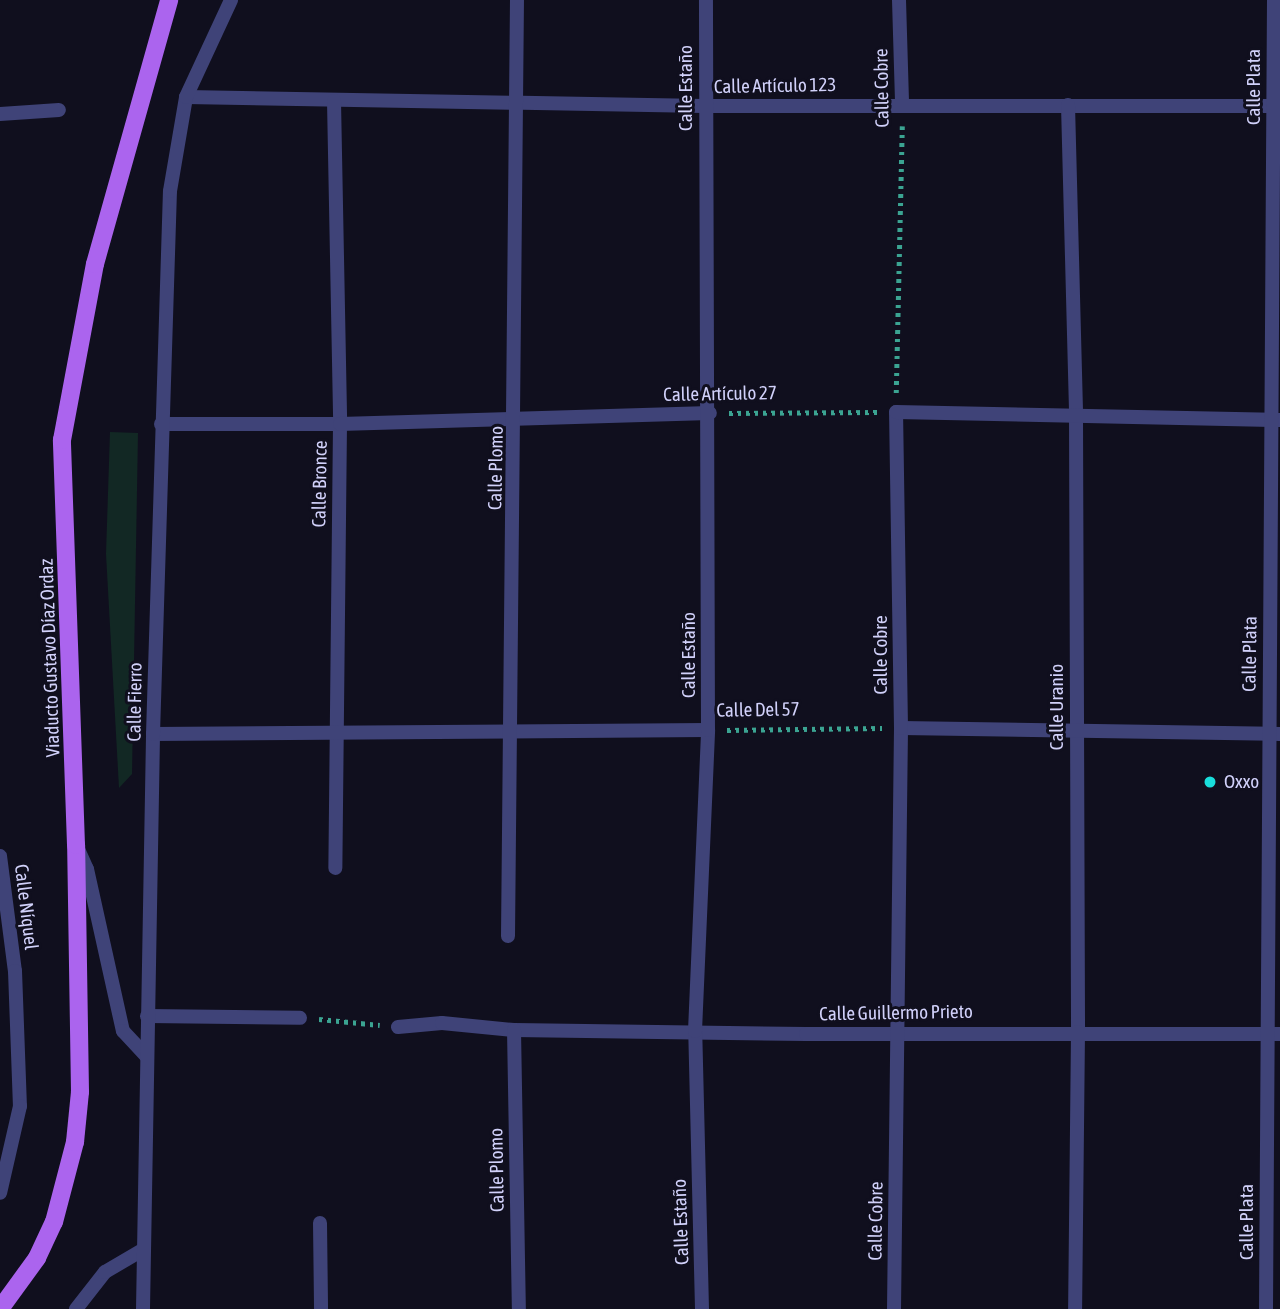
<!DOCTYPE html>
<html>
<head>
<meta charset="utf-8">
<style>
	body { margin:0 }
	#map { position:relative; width:1280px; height:1309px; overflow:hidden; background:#100f1e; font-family:"Asap Condensed",sans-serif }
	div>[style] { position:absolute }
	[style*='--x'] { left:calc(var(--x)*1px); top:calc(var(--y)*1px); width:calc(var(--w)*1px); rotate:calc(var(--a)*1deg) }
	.green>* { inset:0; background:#122824 }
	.path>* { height:4.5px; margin-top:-2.25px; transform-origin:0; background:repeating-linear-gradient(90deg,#3ba492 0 3.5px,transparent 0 8.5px) }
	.street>* { height:14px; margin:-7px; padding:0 7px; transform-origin:7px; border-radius:7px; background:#3f4378 }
	.primary>* { height:18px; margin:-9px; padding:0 9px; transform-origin:9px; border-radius:9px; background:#ab64ee }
	.dots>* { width:19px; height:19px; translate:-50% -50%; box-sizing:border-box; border:4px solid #100f1e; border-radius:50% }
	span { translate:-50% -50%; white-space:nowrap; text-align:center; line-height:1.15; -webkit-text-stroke:6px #100f1e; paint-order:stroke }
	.street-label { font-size:19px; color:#d1d1fa }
	.poi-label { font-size:19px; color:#d1d1fa }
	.left { translate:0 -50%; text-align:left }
</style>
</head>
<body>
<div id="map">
	<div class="green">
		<div style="clip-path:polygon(110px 432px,138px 433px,132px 774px,119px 788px,106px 554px)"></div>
	</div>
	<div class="path">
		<div style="--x:896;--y:393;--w:267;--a:-88.7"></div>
		<div style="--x:729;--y:413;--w:149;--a:-0.4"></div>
		<div style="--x:727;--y:730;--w:155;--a:-0.7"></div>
		<div style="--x:319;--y:1019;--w:61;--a:5.6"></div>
	</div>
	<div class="street">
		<div style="--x:899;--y:0;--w:104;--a:88.3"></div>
		<div style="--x:186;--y:97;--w:518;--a:1"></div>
		<div style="--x:704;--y:106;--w:576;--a:0"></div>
		<div style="--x:334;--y:101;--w:323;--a:88.9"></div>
		<div style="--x:340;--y:424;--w:444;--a:90.6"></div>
		<div style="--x:1068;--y:105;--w:311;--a:88.5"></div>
		<div style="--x:1076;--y:416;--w:616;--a:89.81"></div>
		<div style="--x:1078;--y:1032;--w:277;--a:90.6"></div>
		<div style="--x:0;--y:114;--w:59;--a:-3.9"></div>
		<div style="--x:161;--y:424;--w:179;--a:0"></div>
		<div style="--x:340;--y:424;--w:370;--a:-1.7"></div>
		<div style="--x:901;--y:728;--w:379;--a:0.9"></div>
		<div style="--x:153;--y:734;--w:555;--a:-0.41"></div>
		<div style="--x:78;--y:849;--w:22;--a:66"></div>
		<div style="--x:87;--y:869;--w:166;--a:77.5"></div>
		<div style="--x:123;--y:1031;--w:34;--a:47"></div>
		<div style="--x:0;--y:856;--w:116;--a:82.6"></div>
		<div style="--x:15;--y:971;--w:135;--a:87.9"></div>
		<div style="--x:20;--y:1106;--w:89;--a:102.9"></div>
		<div style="--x:508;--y:936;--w:936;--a:-89.45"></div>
		<div style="--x:147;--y:1016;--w:153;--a:0.7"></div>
		<div style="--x:398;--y:1027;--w:44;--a:-5.2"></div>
		<div style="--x:442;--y:1023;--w:72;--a:5.6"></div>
		<div style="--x:514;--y:1030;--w:292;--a:0.8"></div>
		<div style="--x:806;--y:1034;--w:474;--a:0"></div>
		<div style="--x:514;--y:1030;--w:279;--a:89"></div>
		<div style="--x:320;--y:1223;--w:86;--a:89.3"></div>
		<div style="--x:76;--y:1309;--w:47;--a:-51.9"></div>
		<div style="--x:105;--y:1272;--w:45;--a:-30.5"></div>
		<div style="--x:143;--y:1309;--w:575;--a:-89"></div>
		<div style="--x:153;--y:734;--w:543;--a:-88.21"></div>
		<div style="--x:170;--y:191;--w:95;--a:-80.3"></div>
		<div style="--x:186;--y:97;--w:107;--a:-65.1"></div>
		<div style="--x:702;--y:1309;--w:278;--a:-91.4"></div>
		<div style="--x:695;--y:1031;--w:301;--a:-87.5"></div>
		<div style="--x:708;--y:730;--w:730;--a:-90.16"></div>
		<div style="--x:894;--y:1309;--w:581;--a:-89.31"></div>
		<div style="--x:901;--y:728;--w:316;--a:-90.9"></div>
		<div style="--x:896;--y:412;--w:383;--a:1.2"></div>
		<div style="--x:1266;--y:1309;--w:1309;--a:-89.65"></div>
	</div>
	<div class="primary">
		<div style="--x:0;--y:1309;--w:63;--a:-54"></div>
		<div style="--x:37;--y:1258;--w:40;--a:-65"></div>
		<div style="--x:54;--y:1222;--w:83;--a:-75.3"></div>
		<div style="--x:75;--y:1142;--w:50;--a:-84.3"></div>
		<div style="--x:80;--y:1092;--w:247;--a:-90.9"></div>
		<div style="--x:76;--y:845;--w:405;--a:-92"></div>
		<div style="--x:62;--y:440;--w:179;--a:-79.4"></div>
		<div style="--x:95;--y:264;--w:274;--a:-74.3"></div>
	</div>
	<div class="dots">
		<div style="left:1210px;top:782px;background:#19dedc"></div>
	</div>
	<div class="street-label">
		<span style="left:775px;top:86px;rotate:-1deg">Calle Artículo 123</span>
		<span style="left:1254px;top:87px;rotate:-90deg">Calle Plata</span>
		<span style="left:686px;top:88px;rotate:-90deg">Calle Estaño</span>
		<span style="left:882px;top:88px;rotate:-91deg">Calle Cobre</span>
		<span style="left:720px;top:394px;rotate:-1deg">Calle Artículo 27</span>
		<span style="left:496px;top:468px;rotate:-89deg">Calle Plomo</span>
		<span style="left:320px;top:484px;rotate:-89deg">Calle Bronce</span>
		<span style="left:1250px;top:654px;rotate:-89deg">Calle Plata</span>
		<span style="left:689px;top:655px;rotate:-90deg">Calle Estaño</span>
		<span style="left:881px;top:655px;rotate:-90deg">Calle Cobre</span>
		<span style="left:50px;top:658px;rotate:-92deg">Viaducto Gustavo Díaz Ordaz</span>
		<span style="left:135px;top:702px;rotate:-89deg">Calle Fierro</span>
		<span style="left:1057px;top:707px;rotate:-90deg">Calle Uranio</span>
		<span style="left:758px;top:710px;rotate:-1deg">Calle Del 57</span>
		<span style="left:26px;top:907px;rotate:83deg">Calle Níquel</span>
		<span style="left:896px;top:1013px;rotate:-1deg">Calle Guillermo Prieto</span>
		<span style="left:497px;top:1170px;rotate:-91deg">Calle Plomo</span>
		<span style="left:876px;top:1221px;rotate:-89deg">Calle Cobre</span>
		<span style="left:681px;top:1222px;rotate:-92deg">Calle Estaño</span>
		<span style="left:1247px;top:1222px;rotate:-90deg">Calle Plata</span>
	</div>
	<div class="poi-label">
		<span class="left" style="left:1224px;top:782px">Oxxo</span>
	</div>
</div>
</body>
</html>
